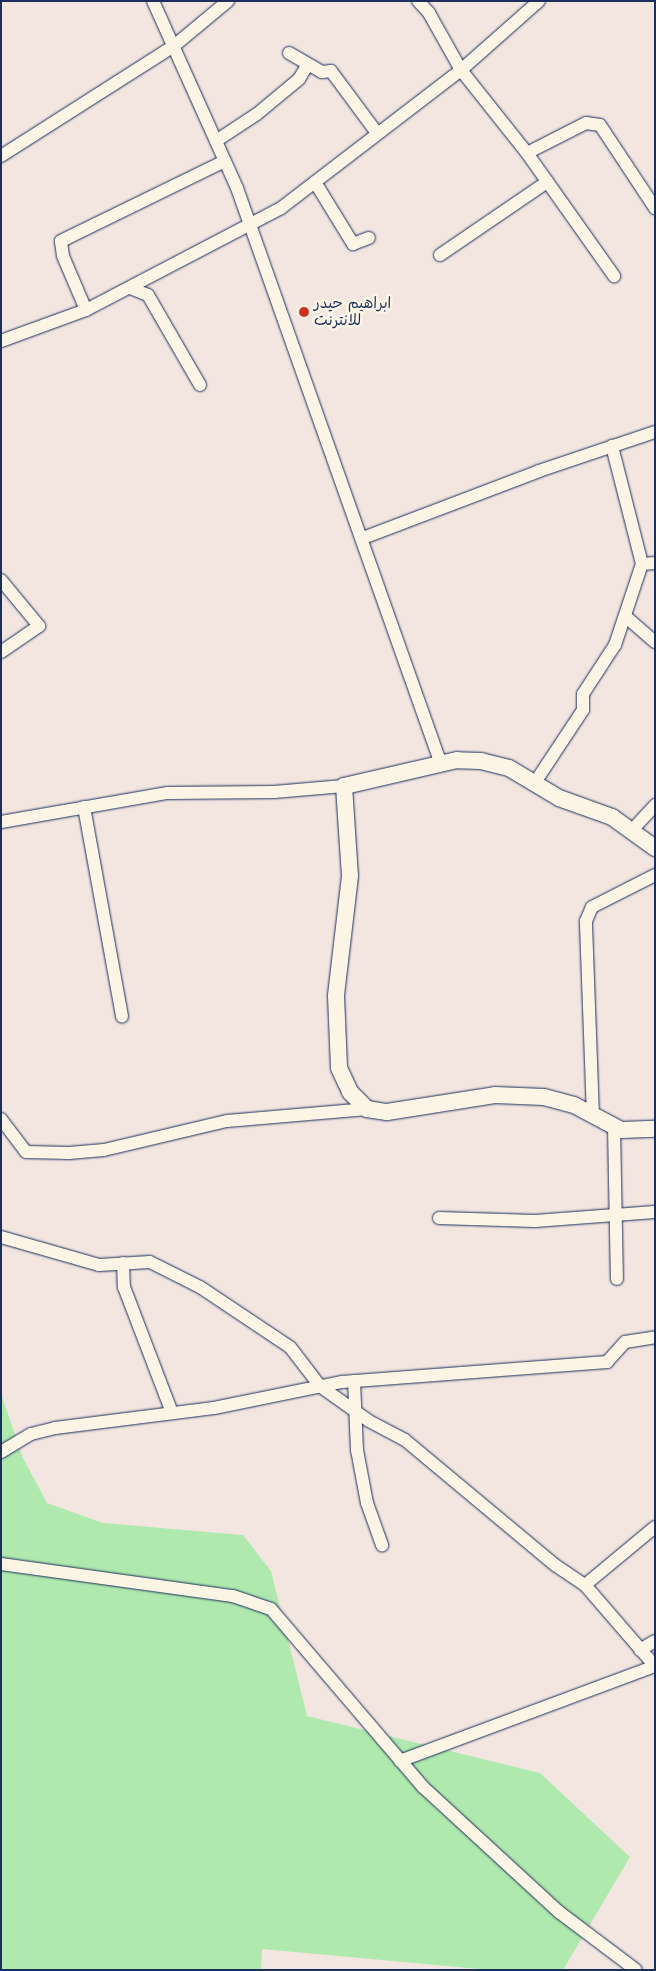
<!DOCTYPE html>
<html>
<head>
<meta charset="utf-8">
<style>
	body { margin:0 }
	#map { position:relative; width:656px; height:1971px; overflow:hidden; background:#f3e6e1; font-family:"Shantell Sans","Playpen Sans Arabic",sans-serif }
	div>[style] { position:absolute }
	[style*='--x'] { left:calc(var(--x)*1px); top:calc(var(--y)*1px); width:calc(var(--w)*1px); rotate:calc(var(--a)*1deg) }
	.green>* { inset:0; background:#b0e9ae }
	.roads { filter:drop-shadow(0 0 1px #1b2f5e) drop-shadow(0 0 1px #1b2f5e) }
	.minor>* { height:12px; margin:-6px; padding:0 6px; transform-origin:6px; border-radius:6px; background:#fcf5e5 }
	.tertiary>* { height:16px; margin:-8px; padding:0 8px; transform-origin:8px; border-radius:8px; background:#fcf5e5 }
	.dots>* { width:14px; height:14px; translate:-50% -50%; box-sizing:border-box; border:2px solid #fcf5e5; border-radius:50% }
	span { translate:-50% -50%; white-space:nowrap; text-align:center; line-height:1.15; -webkit-text-stroke:5px #fcf5e5; paint-order:stroke }
	.poi-label { font-size:15px; color:#1b2f5e }
	.left { translate:0 -50%; text-align:left }
	.frame { position:absolute; inset:0; border:2px solid #1b2f5e; pointer-events:none }
</style>
</head>
<body>
<div id="map">
	<div class="green">
		<div style="clip-path:polygon(1px 1394px,23px 1458px,47px 1503px,103px 1523px,243px 1535px,271px 1571px,307px 1716px,540px 1773px,630px 1857px,563px 1970px,490px 1970px,262px 1949px,261px 1970px,1px 1970px)"></div>
	</div>
	<div class="roads">
		<div class="minor">
			<div style="--x:153;--y:1;--w:205;--a:65.8"></div>
			<div style="--x:237;--y:188;--w:611;--a:70.5"></div>
			<div style="--x:418;--y:1;--w:16;--a:47"></div>
			<div style="--x:429;--y:13;--w:65;--a:60.7"></div>
			<div style="--x:461;--y:70;--w:106;--a:51.5"></div>
			<div style="--x:527;--y:153;--w:151;--a:54.7"></div>
			<div style="--x:289;--y:53;--w:38;--a:30"></div>
			<div style="--x:322;--y:72;--w:9;--a:-6"></div>
			<div style="--x:331;--y:71;--w:77;--a:53.4"></div>
			<div style="--x:216;--y:141;--w:49;--a:-33.4"></div>
			<div style="--x:257;--y:114;--w:55;--a:-39.8"></div>
			<div style="--x:299;--y:79;--w:17;--a:-59"></div>
			<div style="--x:527;--y:153;--w:66;--a:-27"></div>
			<div style="--x:586;--y:123;--w:14;--a:8"></div>
			<div style="--x:600;--y:125;--w:100;--a:56.5"></div>
			<div style="--x:1;--y:156;--w:206;--a:-32.5"></div>
			<div style="--x:175;--y:45;--w:69;--a:-39.7"></div>
			<div style="--x:315;--y:182;--w:73;--a:58.5"></div>
			<div style="--x:353;--y:244;--w:17;--a:-21"></div>
			<div style="--x:440;--y:255;--w:130;--a:-34.3"></div>
			<div style="--x:130;--y:288;--w:19;--a:21"></div>
			<div style="--x:148;--y:295;--w:104;--a:60"></div>
			<div style="--x:86;--y:310;--w:59;--a:-113.1"></div>
			<div style="--x:63;--y:256;--w:15;--a:-98"></div>
			<div style="--x:61;--y:241;--w:182;--a:-26"></div>
			<div style="--x:1;--y:341;--w:90;--a:-20"></div>
			<div style="--x:86;--y:310;--w:220;--a:-27.6"></div>
			<div style="--x:281;--y:208;--w:227;--a:-37.5"></div>
			<div style="--x:461;--y:70;--w:104;--a:-41.5"></div>
			<div style="--x:363;--y:538;--w:188;--a:-20.8"></div>
			<div style="--x:539;--y:471;--w:122;--a:-18.6"></div>
			<div style="--x:642;--y:564;--w:13;--a:-4"></div>
			<div style="--x:1;--y:580;--w:60;--a:50.4"></div>
			<div style="--x:39;--y:626;--w:46;--a:145.6"></div>
			<div style="--x:625;--y:616;--w:40;--a:41"></div>
			<div style="--x:534;--y:784;--w:89;--a:-56.5"></div>
			<div style="--x:583;--y:710;--w:16;--a:-90"></div>
			<div style="--x:583;--y:694;--w:59;--a:-56.9"></div>
			<div style="--x:615;--y:645;--w:85;--a:-71.6"></div>
			<div style="--x:642;--y:564;--w:122;--a:-104.3"></div>
			<div style="--x:84;--y:807;--w:213;--a:79.7"></div>
			<div style="--x:1;--y:822;--w:169;--a:-9.9"></div>
			<div style="--x:168;--y:793;--w:106;--a:-0.5"></div>
			<div style="--x:274;--y:792;--w:70;--a:-4.9"></div>
			<div style="--x:633;--y:829;--w:33;--a:-47"></div>
			<div style="--x:593;--y:1116;--w:195;--a:-92.1"></div>
			<div style="--x:586;--y:921;--w:15;--a:-67"></div>
			<div style="--x:592;--y:907;--w:71;--a:-26.9"></div>
			<div style="--x:1;--y:1119;--w:41;--a:52.9"></div>
			<div style="--x:26;--y:1152;--w:43;--a:1.3"></div>
			<div style="--x:69;--y:1153;--w:35;--a:-5"></div>
			<div style="--x:104;--y:1150;--w:126;--a:-13.3"></div>
			<div style="--x:227;--y:1121;--w:141;--a:-4.9"></div>
			<div style="--x:614;--y:1127;--w:152;--a:88.9"></div>
			<div style="--x:439;--y:1218;--w:96;--a:1.8"></div>
			<div style="--x:535;--y:1221;--w:120;--a:-4.3"></div>
			<div style="--x:1;--y:1237;--w:102;--a:15.9"></div>
			<div style="--x:99;--y:1265;--w:51;--a:-3.4"></div>
			<div style="--x:150;--y:1262;--w:56;--a:26.6"></div>
			<div style="--x:200;--y:1287;--w:108;--a:33.7"></div>
			<div style="--x:290;--y:1347;--w:49;--a:52.4"></div>
			<div style="--x:320;--y:1386;--w:60;--a:35.5"></div>
			<div style="--x:369;--y:1421;--w:41;--a:27.8"></div>
			<div style="--x:405;--y:1440;--w:195;--a:39.8"></div>
			<div style="--x:555;--y:1565;--w:36;--a:34"></div>
			<div style="--x:585;--y:1585;--w:107;--a:49.2"></div>
			<div style="--x:655;--y:1666;--w:272;--a:159.6"></div>
			<div style="--x:123;--y:1263;--w:24;--a:88"></div>
			<div style="--x:124;--y:1287;--w:135;--a:69.1"></div>
			<div style="--x:354;--y:1381;--w:69;--a:87.5"></div>
			<div style="--x:357;--y:1450;--w:54;--a:79.3"></div>
			<div style="--x:367;--y:1503;--w:45;--a:70.3"></div>
			<div style="--x:1;--y:1452;--w:35;--a:-31"></div>
			<div style="--x:31;--y:1434;--w:25;--a:-14"></div>
			<div style="--x:55;--y:1428;--w:160;--a:-7.2"></div>
			<div style="--x:214;--y:1408;--w:131;--a:-11.5"></div>
			<div style="--x:342;--y:1382;--w:266;--a:-4.3"></div>
			<div style="--x:607;--y:1362;--w:27;--a:-48"></div>
			<div style="--x:625;--y:1342;--w:30;--a:-9"></div>
			<div style="--x:1;--y:1564;--w:234;--a:7.9"></div>
			<div style="--x:233;--y:1596;--w:40;--a:18.9"></div>
			<div style="--x:271;--y:1609;--w:234;--a:49.5"></div>
			<div style="--x:423;--y:1787;--w:185;--a:42.6"></div>
			<div style="--x:559;--y:1912;--w:96;--a:37"></div>
			<div style="--x:585;--y:1585;--w:91;--a:-39.6"></div>
			<div style="--x:640;--y:1650;--w:17;--a:-31"></div>
		</div>
		<div class="tertiary">
			<div style="--x:655;--y:848;--w:53;--a:-144.2"></div>
			<div style="--x:612;--y:817;--w:56;--a:-160.3"></div>
			<div style="--x:559;--y:798;--w:58;--a:-149"></div>
			<div style="--x:509;--y:768;--w:29;--a:-166"></div>
			<div style="--x:481;--y:761;--w:24;--a:-178"></div>
			<div style="--x:457;--y:760;--w:116;--a:167"></div>
			<div style="--x:344;--y:786;--w:90;--a:86.2"></div>
			<div style="--x:350;--y:876;--w:121;--a:96.7"></div>
			<div style="--x:336;--y:996;--w:72;--a:87.6"></div>
			<div style="--x:339;--y:1068;--w:26;--a:65"></div>
			<div style="--x:350;--y:1092;--w:24;--a:45"></div>
			<div style="--x:367;--y:1109;--w:20;--a:9"></div>
			<div style="--x:387;--y:1112;--w:109;--a:-8.9"></div>
			<div style="--x:495;--y:1095;--w:49;--a:2.3"></div>
			<div style="--x:544;--y:1097;--w:31;--a:15"></div>
			<div style="--x:574;--y:1105;--w:53;--a:28"></div>
			<div style="--x:621;--y:1130;--w:34;--a:-2"></div>
		</div>
	</div>
	<div class="dots">
		<div style="left:304px;top:312px;background:#c8321e"></div>
	</div>
	<div class="poi-label">
		<span class="left" style="left:314px;top:312px">ابراهيم حيدر<br>للانترنت</span>
	</div>
	<div class="frame"></div>
</div>
</body>
</html>
